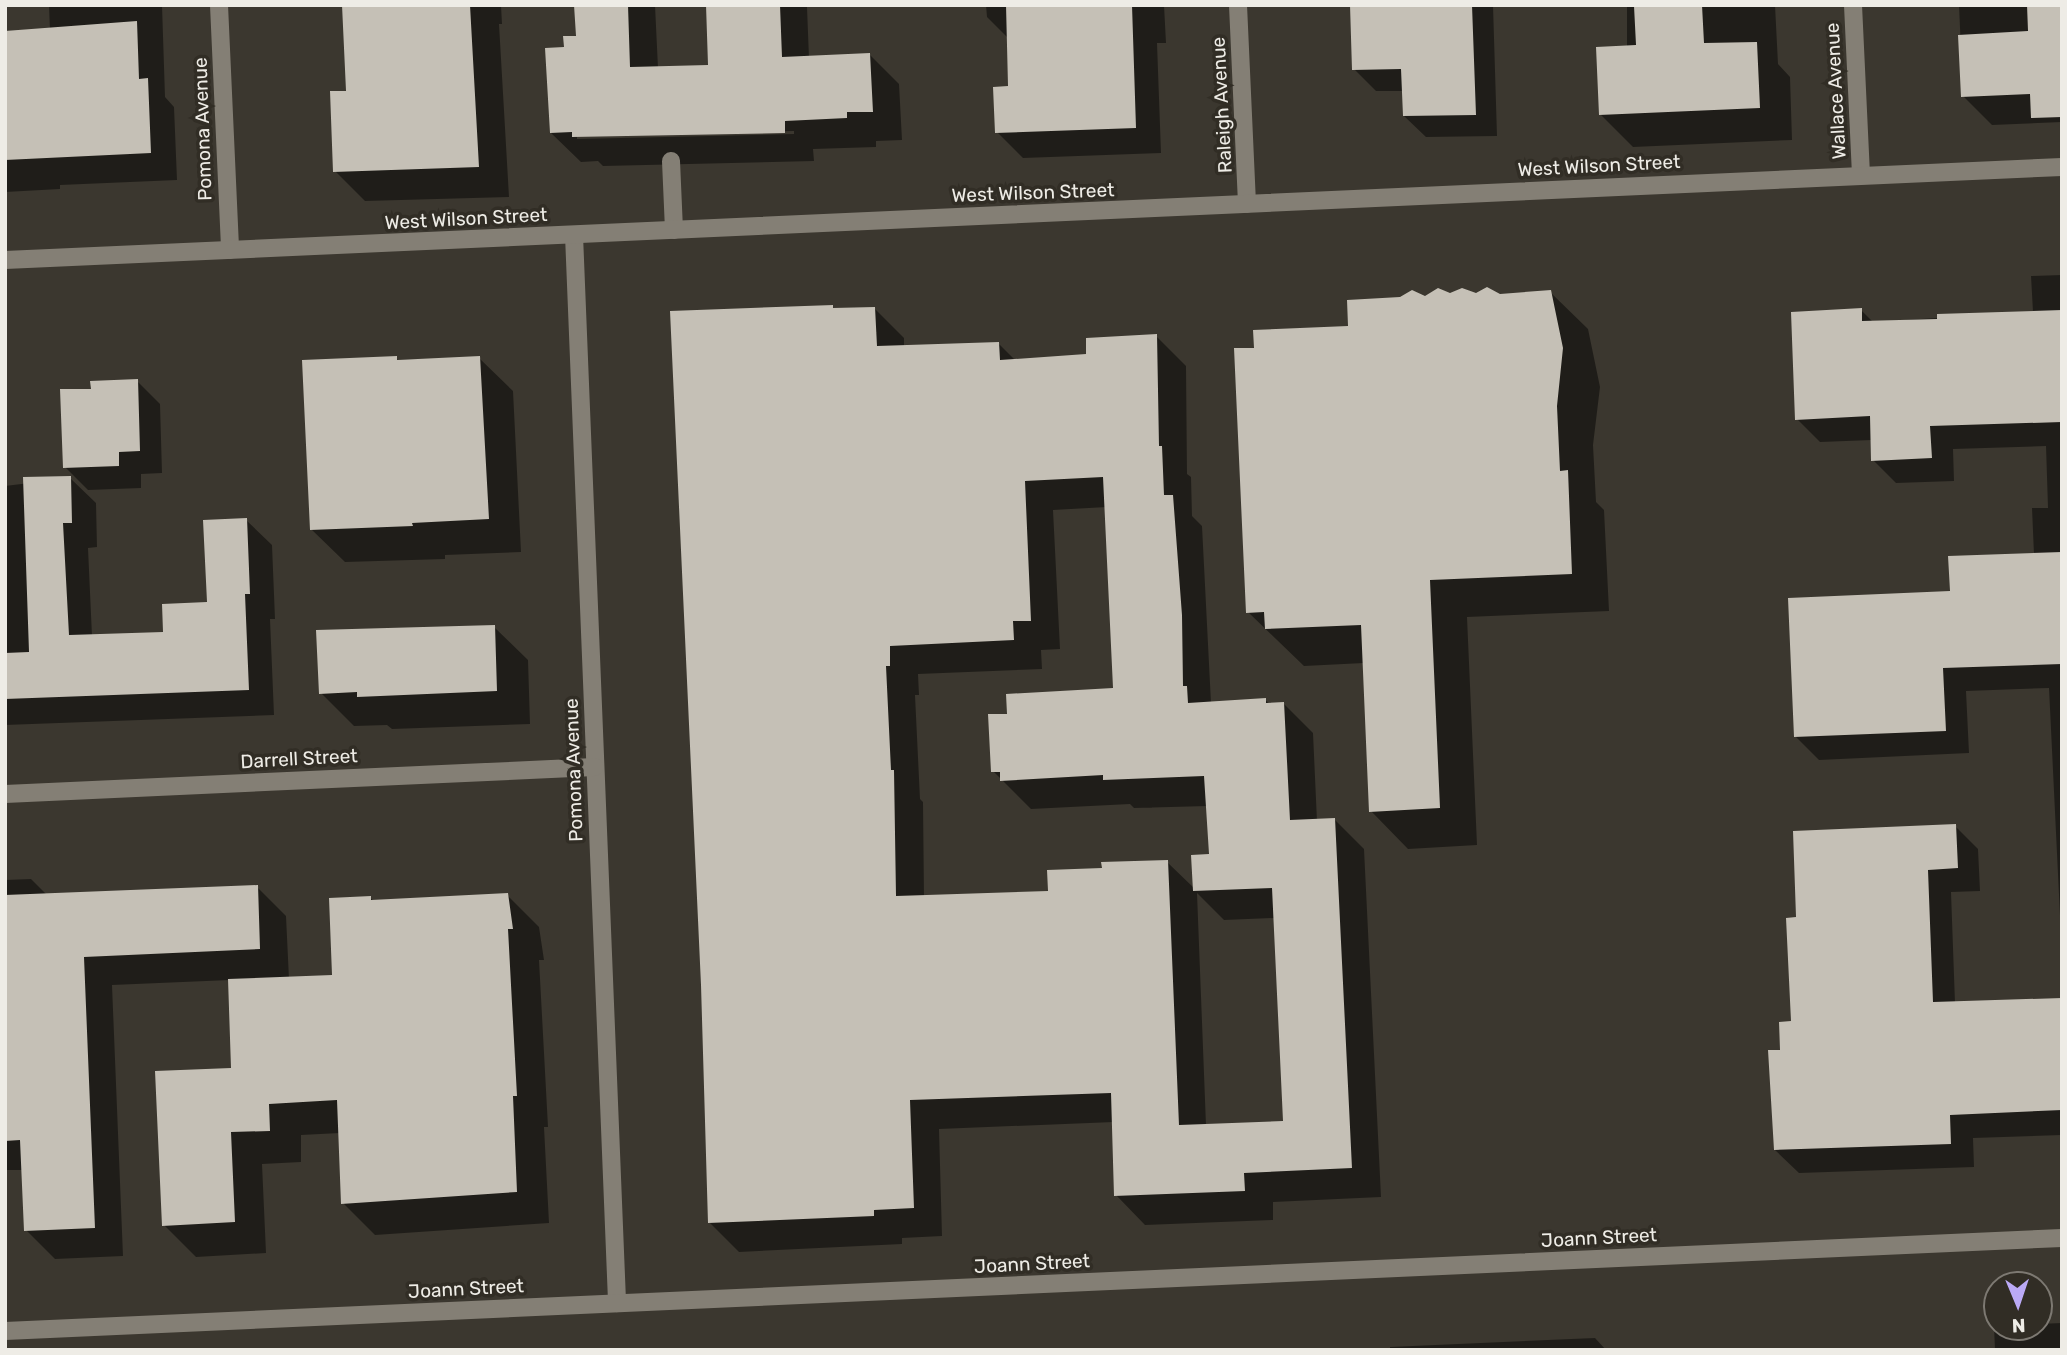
<!DOCTYPE html>
<html>
<head>
<meta charset="utf-8">
<style>
	body { margin:0 }
	#map { position:relative; width:2067px; height:1355px; overflow:hidden; background:#3b372f; font-family:Rubik,sans-serif }
	div>[style] { position:absolute }
	[style*='--x'] { left:calc(var(--x)*1px); top:calc(var(--y)*1px); width:calc(var(--w)*1px); rotate:calc(var(--a)*1deg) }
	.shadow>* { inset:0; background:#0007 }
	.building>* { inset:0; background:#c5c0b6 }
	.minor>* { height:18px; margin:-9px; padding:0 9px; transform-origin:9px; border-radius:9px; background:#847f75 }
	span { translate:-50% -50%; white-space:nowrap; text-align:center; line-height:1.15; -webkit-text-stroke:7px #312d25; paint-order:stroke }
	.street-label { font-size:19px; color:#eeece6 }
	.frame { position:absolute; inset:0; border:7px solid #eeece6; pointer-events:none }
	.north { position:absolute; left:1983px; top:1271px; width:70px; height:70px; box-sizing:border-box; background:#312d25; border:2px solid #7d7972; border-radius:50%; rotate:178deg; font-size:19px; font-weight:700; line-height:28px; text-align:center; color:#eeece6 }
	.north::after { content:''; display:block; margin:auto; width:24px; height:32px; background:#bbaaf6; clip-path:polygon(50% 0,100% 100%,50% 72%,0 100%) }
</style>
</head>
<body>
<div id="map">
	<div class="shadow">
		<div style="clip-path:polygon(49px 5px,162px 5px,165px 97px,174px 107px,177px 180px,60px 185px,60px 189px,5px 192px,5px 33px,50px 31px)"></div>
		<div style="clip-path:polygon(344px 5px,501px 5px,502px 24px,499px 24px,509px 197px,365px 201px,335px 171px,348px 92px)"></div>
		<div style="clip-path:polygon(evenodd,576px 5px,655px 5px,658px 68px,710px 66px,707px 5px,854px 5px,807px 7px,809px 58px,870px 55px,899px 84px,902px 140px,876px 141px,876px 147px,813px 149px,814px 161px,603px 166px,598px 161px,581px 162px,551px 133px,565px 49px,578px 37px,576px 5px,794px 131px,794px 134px,577px 139px,577px 135px,794px 131px)"></div>
		<div style="clip-path:polygon(986px 5px,1164px 5px,1166px 43px,1157px 43px,1161px 153px,1023px 158px,997px 132px,1010px 88px,1008px 38px,987px 17px)"></div>
		<div style="clip-path:polygon(1351px 5px,1493px 5px,1497px 136px,1426px 137px,1404px 116px,1404px 91px,1376px 91px,1354px 69px)"></div>
		<div style="clip-path:polygon(1627px 5px,1775px 5px,1778px 64px,1790px 77px,1792px 140px,1633px 147px,1600px 114px,1627px 47px)"></div>
		<div style="clip-path:polygon(1959px 5px,2062px 5px,2062px 122px,1992px 125px,1963px 96px)"></div>
		<div style="clip-path:polygon(2062px 275px,2062px 957px,2049px 688px,1966px 691px,1969px 753px,1819px 760px,1796px 737px,1951px 593px,2034px 555px,2032px 508px,2048px 508px,2046px 446px,1953px 449px,1954px 481px,1896px 483px,1873px 460px,1872px 440px,1820px 442px,1797px 419px,1861px 310px,1873px 322px,2033px 312px,2031px 276px)"></div>
		<div style="clip-path:polygon(1550px 292px,1588px 329px,1600px 387px,1593px 445px,1596px 502px,1604px 510px,1609px 611px,1467px 617px,1477px 845px,1408px 849px,1371px 811px,1364px 663px,1304px 666px,1248px 612px,1256px 349px,1350px 328px,1425px 298px)"></div>
		<div style="clip-path:polygon(evenodd,875px 309px,904px 338px,904px 347px,998px 343px,1016px 361px,1088px 356px,1156px 336px,1186px 366px,1187px 474px,1191px 477px,1192px 516px,1202px 526px,1211px 703px,1265px 700px,1270px 704px,1284px 704px,1313px 733px,1317px 821px,1335px 820px,1364px 849px,1381px 1197px,1273px 1202px,1273px 1220px,1145px 1225px,1116px 1195px,1114px 1122px,939px 1129px,942px 1236px,902px 1238px,902px 1244px,739px 1252px,709px 1222px,875px 309px,1107px 507px,1115px 690px,1009px 715px,993px 771px,1031px 809px,1130px 804px,1134px 808px,1208px 806px,1210px 856px,1195px 889px,1167px 862px,1103px 870px,1050px 893px,924px 897px,923px 802px,920px 799px,915px 695px,919px 695px,918px 674px,1042px 669px,1041px 650px,1060px 649px,1053px 510px,1107px 507px,875px 309px,1197px 893px,1224px 920px,1275px 918px,1285px 1123px,1206px 1125px,1197px 893px)"></div>
		<div style="clip-path:polygon(479px 358px,513px 391px,521px 552px,445px 555px,445px 559px,345px 562px,311px 529px,304px 362px)"></div>
		<div style="clip-path:polygon(137px 381px,160px 404px,162px 473px,141px 474px,141px 488px,88px 490px,65px 467px,92px 391px)"></div>
		<div style="clip-path:polygon(70px 478px,96px 503px,97px 547px,88px 548px,92px 636px,165px 634px,209px 604px,246px 520px,272px 545px,275px 619px,270px 619px,274px 715px,5px 725px,5px 486px)"></div>
		<div style="clip-path:polygon(494px 627px,528px 660px,530px 724px,392px 729px,387px 725px,354px 726px,321px 693px)"></div>
		<div style="clip-path:polygon(1955px 826px,1978px 849px,1980px 891px,1951px 892px,1955px 1003px,2062px 999px,2062px 1135px,1973px 1138px,1974px 1167px,1799px 1173px,1775px 1150px,1782px 1051px,1793px 1023px,1798px 919px)"></div>
		<div style="clip-path:polygon(31px 879px,47px 895px,257px 887px,286px 916px,289px 979px,334px 977px,370px 898px,374px 901px,507px 895px,539px 927px,544px 960px,539px 960px,548px 1127px,544px 1127px,549px 1223px,375px 1235px,343px 1203px,340px 1133px,301px 1135px,301px 1162px,262px 1164px,266px 1253px,196px 1257px,164px 1225px,233px 1070px,230px 980px,112px 985px,123px 1256px,55px 1259px,26px 1230px,23px 1170px,5px 1170px,5px 880px)"></div>
		<div style="clip-path:polygon(2062px 1323px,2062px 1350px,1995px 1350px,1994px 1326px,2039px 1327px,2039px 1324px)"></div>
		<div style="clip-path:polygon(1595px 1338px,1606px 1350px,1390px 1350px,1390px 1347px)"></div>
	</div>
	<div class="building">
		<div style="clip-path:polygon(342px 5px,470px 5px,479px 167px,333px 172px,330px 91px,346px 91px)"></div>
		<div style="clip-path:polygon(574px 5px,628px 5px,630px 67px,708px 65px,706px 5px,780px 5px,782px 57px,870px 53px,873px 112px,847px 112px,847px 118px,785px 121px,785px 133px,572px 137px,572px 132px,550px 133px,545px 48px,564px 47px,563px 36px,576px 36px)"></div>
		<div style="clip-path:polygon(1006px 5px,1132px 5px,1136px 128px,995px 133px,993px 87px,1008px 86px)"></div>
		<div style="clip-path:polygon(1350px 5px,1472px 5px,1476px 115px,1403px 116px,1401px 69px,1352px 70px)"></div>
		<div style="clip-path:polygon(1702px 5px,1704px 43px,1757px 42px,1760px 108px,1599px 115px,1596px 47px,1636px 45px,1634px 6px)"></div>
		<div style="clip-path:polygon(2027px 5px,2062px 5px,2062px 117px,2031px 118px,2030px 94px,1961px 97px,1958px 35px,2028px 31px)"></div>
		<div style="clip-path:polygon(137px 21px,139px 79px,148px 78px,151px 153px,5px 160px,5px 31px)"></div>
		<div style="clip-path:polygon(1487px 287px,1500px 294px,1551px 290px,1563px 348px,1557px 406px,1560px 471px,1568px 470px,1572px 574px,1430px 580px,1440px 808px,1369px 812px,1361px 625px,1265px 629px,1264px 612px,1246px 613px,1234px 348px,1254px 348px,1253px 330px,1348px 326px,1347px 300px,1400px 297px,1412px 290px,1425px 296px,1438px 288px,1450px 293px,1462px 288px,1476px 293px)"></div>
		<div style="clip-path:polygon(evenodd,833px 305px,833px 308px,875px 307px,877px 346px,999px 342px,1000px 360px,1086px 354px,1086px 338px,1157px 334px,1159px 446px,1162px 446px,1164px 495px,1173px 495px,1182px 615px,1183px 686px,1187px 686px,1188px 703px,1266px 698px,1266px 703px,1284px 702px,1290px 820px,1335px 818px,1352px 1168px,1244px 1173px,1245px 1191px,1114px 1196px,1111px 1093px,910px 1100px,914px 1208px,874px 1210px,874px 1216px,708px 1223px,701px 985px,670px 311px,833px 305px,1103px 477px,1113px 688px,1006px 694px,1007px 714px,988px 714px,991px 772px,1000px 772px,1000px 781px,1103px 775px,1103px 780px,1204px 776px,1209px 854px,1191px 855px,1193px 891px,1272px 888px,1283px 1121px,1179px 1125px,1168px 860px,1101px 862px,1102px 868px,1047px 870px,1048px 891px,896px 896px,894px 770px,891px 770px,886px 666px,890px 666px,890px 646px,1014px 640px,1013px 621px,1031px 621px,1025px 481px,1103px 477px)"></div>
		<div style="clip-path:polygon(1862px 308px,1862px 321px,1937px 319px,1937px 314px,2062px 310px,2062px 422px,1930px 426px,1932px 458px,1871px 461px,1870px 416px,1795px 420px,1791px 312px)"></div>
		<div style="clip-path:polygon(397px 356px,397px 360px,480px 356px,489px 519px,412px 523px,413px 526px,310px 530px,302px 360px)"></div>
		<div style="clip-path:polygon(138px 379px,140px 451px,119px 452px,119px 466px,63px 468px,60px 389px,91px 389px,90px 381px)"></div>
		<div style="clip-path:polygon(71px 476px,72px 523px,63px 523px,69px 635px,163px 632px,162px 604px,207px 602px,203px 520px,247px 518px,250px 594px,245px 594px,249px 690px,5px 699px,5px 653px,29px 652px,23px 477px)"></div>
		<div style="clip-path:polygon(2062px 552px,2062px 664px,1943px 668px,1946px 731px,1794px 737px,1788px 598px,1950px 591px,1948px 556px)"></div>
		<div style="clip-path:polygon(495px 625px,497px 691px,357px 697px,357px 692px,319px 694px,316px 630px)"></div>
		<div style="clip-path:polygon(1956px 824px,1958px 868px,1928px 870px,1933px 1002px,2062px 998px,2062px 1110px,1950px 1115px,1951px 1144px,1774px 1150px,1768px 1050px,1780px 1050px,1779px 1022px,1791px 1021px,1786px 918px,1796px 917px,1793px 831px)"></div>
		<div style="clip-path:polygon(258px 885px,260px 949px,84px 957px,95px 1228px,24px 1231px,20px 1140px,5px 1141px,5px 895px)"></div>
		<div style="clip-path:polygon(508px 893px,513px 929px,508px 929px,517px 1096px,513px 1096px,517px 1192px,341px 1204px,337px 1100px,269px 1104px,270px 1131px,231px 1132px,235px 1222px,162px 1226px,155px 1071px,231px 1068px,228px 979px,332px 975px,329px 898px,371px 896px,371px 900px)"></div>
	</div>
	<div class="minor">
		<div style="--x:219;--y:5;--w:245;--a:87.4"></div>
		<div style="--x:1238;--y:5;--w:199;--a:87.4"></div>
		<div style="--x:1853;--y:5;--w:170;--a:87.3"></div>
		<div style="--x:671;--y:161;--w:69;--a:87.5"></div>
		<div style="--x:574;--y:235;--w:1069;--a:87.69"></div>
		<div style="--x:5;--y:260;--w:2059;--a:-2.59"></div>
		<div style="--x:5;--y:794;--w:590;--a:-2.62"></div>
		<div style="--x:5;--y:1331;--w:2059;--a:-2.59"></div>
	</div>
	<div class="street-label">
		<span style="left:1836px;top:91px;rotate:-93deg">Wallace Avenue</span>
		<span style="left:1222px;top:105px;rotate:-93deg">Raleigh Avenue</span>
		<span style="left:203px;top:129px;rotate:-92deg">Pomona Avenue</span>
		<span style="left:1599px;top:166px;rotate:-3deg">West Wilson Street</span>
		<span style="left:1033px;top:193px;rotate:-2deg">West Wilson Street</span>
		<span style="left:466px;top:219px;rotate:-3deg">West Wilson Street</span>
		<span style="left:299px;top:759px;rotate:-3deg">Darrell Street</span>
		<span style="left:574px;top:770px;rotate:-92deg">Pomona Avenue</span>
		<span style="left:1599px;top:1238px;rotate:-3deg">Joann Street</span>
		<span style="left:1032px;top:1264px;rotate:-3deg">Joann Street</span>
		<span style="left:466px;top:1289px;rotate:-3deg">Joann Street</span>
	</div>
	<div class="frame"></div>
	<div class="north">N</div>
</div>
</body>
</html>
